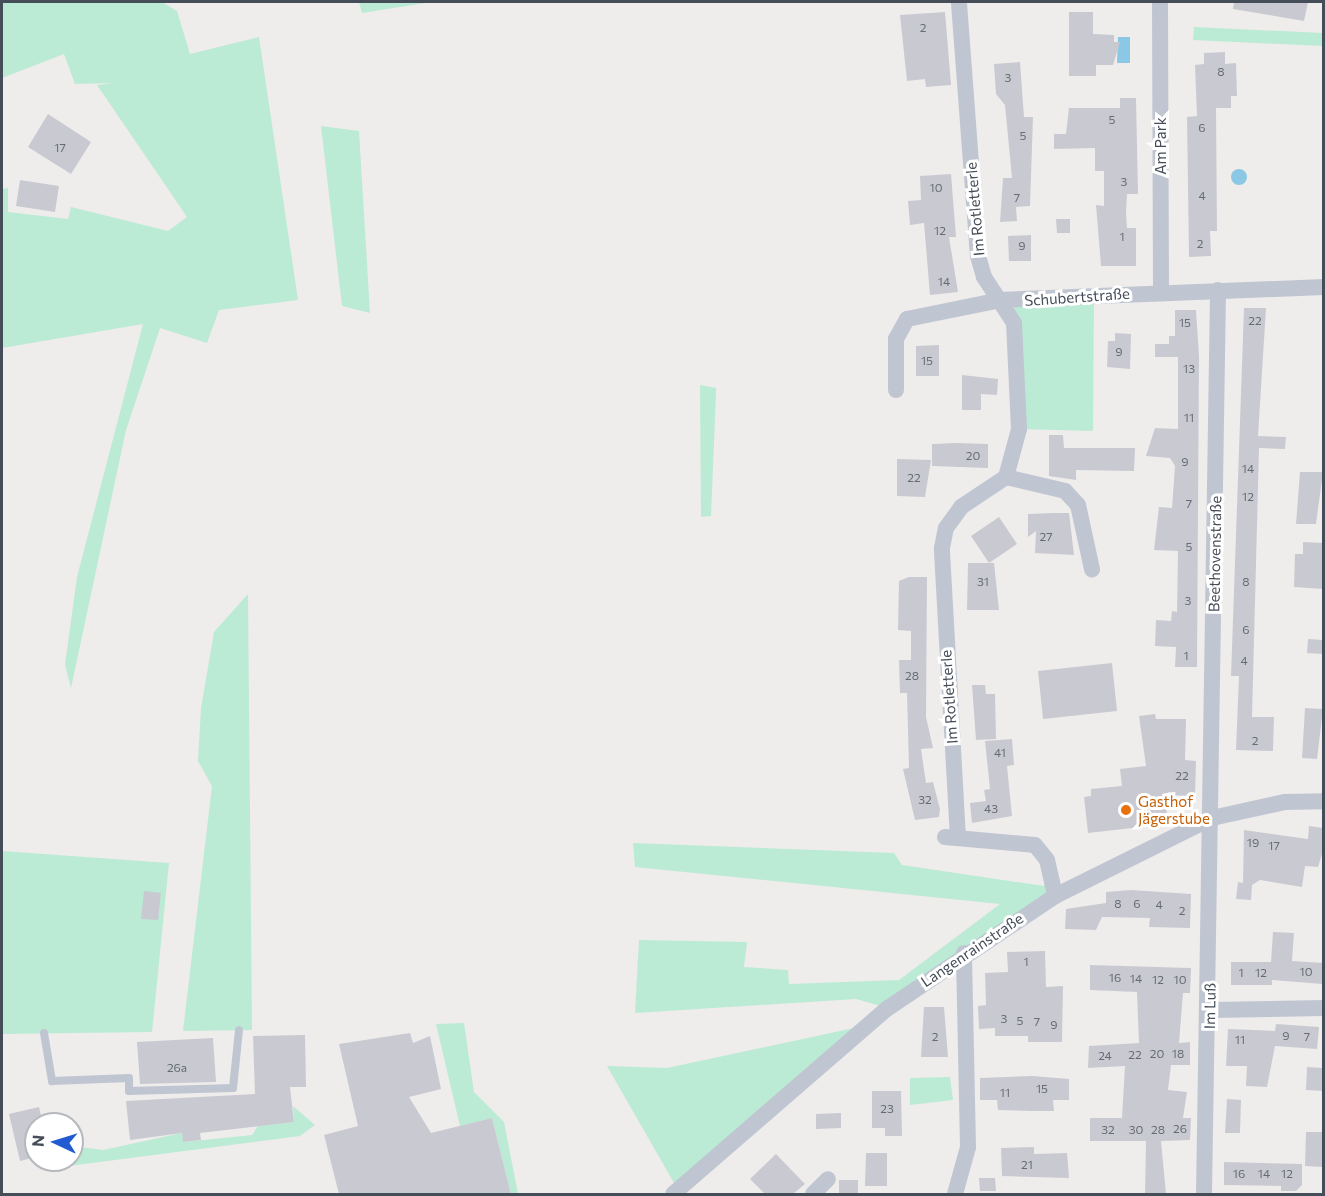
<!DOCTYPE html>
<html>
<head>
<meta charset="utf-8">
<style>
	body { margin:0 }
	#map { position:relative; width:1325px; height:1196px; overflow:hidden; background:#efecec; font-family:Commissioner,sans-serif }
	div>[style] { position:absolute }
	[style*='--x'] { left:calc(var(--x)*1px); top:calc(var(--y)*1px); width:calc(var(--w)*1px); rotate:calc(var(--a)*1deg) }
	.green>* { inset:0; background:#bbebd4 }
	.water>* { inset:0; background:#8bc8e6 }
	.round { border-radius:50% }
	.building>* { inset:0; background:#c9cad1 }
	.lane>* { height:8px; margin:-4px; padding:0 4px; transform-origin:4px; border-radius:4px; background:#c0c6d1 }
	.street>* { height:16px; margin:-8px; padding:0 8px; transform-origin:8px; border-radius:8px; background:#c0c6d1 }
	.dots>* { width:16px; height:16px; translate:-50% -50%; box-sizing:border-box; border:3px solid #fff; border-radius:50% }
	span { translate:-50% -50%; white-space:nowrap; text-align:center; line-height:1.15; -webkit-text-stroke:6px #fff; paint-order:stroke }
	.number-label { font-size:12px; color:#666c76 }
	.number-label span { -webkit-text-stroke-width:0 }
	.street-label { font-size:15px; color:#454d58 }
	.food-label { font-size:15px; color:#c56008 }
	.left { translate:0 -50%; text-align:left }
	.frame { position:absolute; inset:0; border:3px solid #454d58; pointer-events:none }
	.north { position:absolute; left:24px; top:1112px; width:60px; height:60px; box-sizing:border-box; background:#fff; border:2px solid #b5b8bc; border-radius:50%; rotate:274deg; font-size:16px; font-weight:700; line-height:24px; text-align:center; color:#454d58 }
	.north::after { content:''; display:block; margin:auto; width:21px; height:27px; background:#225ad2; clip-path:polygon(50% 0,100% 100%,50% 72%,0 100%) }
</style>
</head>
<body>
<div id="map">
	<div class="green">
		<div style="clip-path:polygon(2px 2px,162px 2px,177px 11px,190px 54px,259px 37px,298px 300px,219px 310px,207px 343px,160px 328px,126px 430px,71px 688px,65px 665px,77px 577px,143px 324px,2px 348px,2px 189px,8px 188px,8px 212px,68px 219px,71px 207px,168px 231px,187px 217px,97px 85px,113px 83px,75px 84px,64px 54px,2px 78px)"></div>
		<div style="clip-path:polygon(359px 2px,425px 2px,425px 3px,362px 13px)"></div>
		<div style="clip-path:polygon(1194px 27px,1323px 33px,1323px 46px,1193px 40px)"></div>
		<div style="clip-path:polygon(321px 126px,359px 131px,370px 313px,342px 306px)"></div>
		<div style="clip-path:polygon(1094px 296px,1093px 431px,1019px 429px,1008px 312px,1022px 301px)"></div>
		<div style="clip-path:polygon(700px 385px,716px 388px,716px 393px,711px 516px,701px 517px)"></div>
		<div style="clip-path:polygon(248px 594px,252px 1030px,183px 1031px,212px 786px,198px 761px,201px 708px,214px 632px)"></div>
		<div style="clip-path:polygon(945px 837px,1035px 845px,1047px 860px,1055px 896px,888px 1008px,856px 999px,635px 1013px,639px 940px,747px 942px,744px 967px,788px 970px,789px 984px,899px 980px,1000px 904px,635px 867px,633px 843px,894px 853px,902px 865px,1044px 886px,1045px 866px,1034px 849px)"></div>
		<div style="clip-path:polygon(2px 851px,169px 863px,152px 1032px,2px 1034px)"></div>
		<div style="clip-path:polygon(464px 1023px,474px 1092px,504px 1122px,518px 1194px,511px 1194px,492px 1118px,460px 1126px,436px 1024px)"></div>
		<div style="clip-path:polygon(854px 1028px,678px 1190px,607px 1066px,667px 1068px)"></div>
		<div style="clip-path:polygon(950px 1077px,953px 1100px,910px 1105px,910px 1078px)"></div>
		<div style="clip-path:polygon(293px 1106px,315px 1125px,300px 1136px,61px 1167px,59px 1160px,72px 1160px,72px 1146px,103px 1150px,182px 1133px,184px 1142px,252px 1135px,258px 1126px,294px 1122px)"></div>
	</div>
	<div class="water">
		<div style="clip-path:polygon(1118px 37px,1130px 37px,1130px 63px,1117px 63px)"></div>
		<div class="round" style="left:1231px;top:169px;width:16px;height:16px"></div>
	</div>
	<div class="building">
		<div style="clip-path:polygon(1234px 2px,1308px 2px,1304px 21px,1233px 9px)"></div>
		<div style="clip-path:polygon(945px 12px,951px 85px,926px 87px,925px 79px,907px 81px,900px 15px)"></div>
		<div style="clip-path:polygon(1069px 12px,1093px 12px,1093px 34px,1114px 35px,1114px 42px,1120px 42px,1113px 65px,1096px 65px,1096px 76px,1069px 76px)"></div>
		<div style="clip-path:polygon(1225px 52px,1225px 64px,1236px 63px,1237px 96px,1231px 96px,1231px 108px,1216px 108px,1217px 231px,1210px 231px,1211px 256px,1189px 257px,1187px 117px,1197px 116px,1195px 65px,1204px 64px,1204px 53px)"></div>
		<div style="clip-path:polygon(1020px 62px,1024px 117px,1033px 117px,1030px 206px,1016px 207px,1017px 221px,1000px 222px,1003px 178px,1012px 178px,1005px 105px,996px 94px,994px 64px)"></div>
		<div style="clip-path:polygon(1120px 98px,1136px 98px,1138px 194px,1127px 194px,1126px 213px,1127px 228px,1136px 228px,1136px 266px,1101px 266px,1096px 205px,1104px 206px,1104px 171px,1095px 171px,1095px 148px,1054px 149px,1054px 134px,1066px 134px,1069px 108px,1120px 108px)"></div>
		<div style="clip-path:polygon(48px 114px,91px 142px,71px 174px,28px 147px)"></div>
		<div style="clip-path:polygon(951px 174px,956px 237px,949px 237px,958px 292px,930px 295px,924px 223px,910px 225px,908px 201px,921px 200px,920px 176px)"></div>
		<div style="clip-path:polygon(20px 180px,59px 186px,55px 212px,16px 206px)"></div>
		<div style="clip-path:polygon(1056px 219px,1070px 219px,1070px 233px,1057px 233px)"></div>
		<div style="clip-path:polygon(1031px 235px,1031px 261px,1009px 261px,1008px 236px)"></div>
		<div style="clip-path:polygon(1244px 308px,1266px 308px,1258px 436px,1286px 437px,1285px 449px,1259px 448px,1252px 717px,1274px 717px,1273px 751px,1236px 750px,1239px 676px,1231px 676px)"></div>
		<div style="clip-path:polygon(1175px 310px,1196px 310px,1199px 356px,1197px 667px,1175px 667px,1176px 647px,1155px 646px,1156px 620px,1171px 621px,1172px 611px,1177px 612px,1178px 551px,1154px 550px,1159px 507px,1172px 508px,1175px 466px,1170px 458px,1146px 456px,1155px 428px,1178px 429px,1178px 357px,1155px 357px,1155px 344px,1169px 344px,1169px 336px,1175px 336px)"></div>
		<div style="clip-path:polygon(1115px 333px,1131px 334px,1130px 369px,1107px 367px,1108px 341px,1115px 341px)"></div>
		<div style="clip-path:polygon(939px 345px,939px 376px,916px 376px,916px 346px)"></div>
		<div style="clip-path:polygon(962px 375px,998px 379px,997px 395px,981px 394px,981px 410px,962px 410px)"></div>
		<div style="clip-path:polygon(1049px 435px,1063px 435px,1064px 448px,1135px 448px,1134px 471px,1076px 470px,1076px 480px,1049px 476px)"></div>
		<div style="clip-path:polygon(957px 443px,988px 444px,988px 468px,932px 466px,932px 444px)"></div>
		<div style="clip-path:polygon(897px 459px,931px 460px,925px 497px,897px 496px)"></div>
		<div style="clip-path:polygon(1300px 472px,1323px 472px,1316px 524px,1296px 524px)"></div>
		<div style="clip-path:polygon(1053px 513px,1069px 513px,1074px 555px,1035px 553px,1036px 531px,1028px 537px,1028px 514px)"></div>
		<div style="clip-path:polygon(999px 517px,1017px 544px,989px 563px,971px 536px)"></div>
		<div style="clip-path:polygon(1303px 542px,1323px 543px,1323px 589px,1294px 587px,1295px 554px,1303px 554px)"></div>
		<div style="clip-path:polygon(968px 563px,994px 563px,999px 610px,967px 610px)"></div>
		<div style="clip-path:polygon(909px 577px,927px 577px,926px 717px,933px 748px,921px 749px,926px 783px,933px 782px,940px 809px,939px 817px,915px 820px,903px 769px,909px 768px,907px 693px,900px 693px,899px 660px,911px 660px,911px 631px,898px 630px,899px 581px)"></div>
		<div style="clip-path:polygon(1308px 639px,1323px 640px,1323px 654px,1307px 653px)"></div>
		<div style="clip-path:polygon(1112px 663px,1117px 711px,1043px 719px,1038px 671px)"></div>
		<div style="clip-path:polygon(972px 685px,985px 685px,986px 694px,995px 694px,996px 739px,976px 740px)"></div>
		<div style="clip-path:polygon(1305px 708px,1323px 709px,1317px 759px,1302px 758px)"></div>
		<div style="clip-path:polygon(1155px 714px,1156px 719px,1186px 719px,1185px 760px,1196px 761px,1195px 796px,1165px 795px,1168px 824px,1088px 833px,1084px 797px,1091px 796px,1091px 789px,1122px 786px,1120px 769px,1146px 766px,1139px 716px)"></div>
		<div style="clip-path:polygon(1012px 739px,1014px 765px,1007px 766px,1012px 816px,972px 823px,970px 803px,986px 801px,984px 790px,990px 789px,985px 741px)"></div>
		<div style="clip-path:polygon(1309px 826px,1323px 828px,1323px 851px,1318px 867px,1305px 866px,1302px 887px,1260px 880px,1252px 885px,1251px 900px,1236px 899px,1238px 882px,1243px 883px,1244px 830px,1308px 839px)"></div>
		<div style="clip-path:polygon(1131px 890px,1191px 894px,1190px 928px,1149px 927px,1150px 918px,1102px 917px,1096px 930px,1065px 929px,1066px 909px,1106px 903px,1106px 892px)"></div>
		<div style="clip-path:polygon(144px 891px,161px 893px,158px 920px,141px 919px)"></div>
		<div style="clip-path:polygon(1273px 932px,1294px 933px,1292px 961px,1323px 963px,1323px 984px,1272px 980px,1272px 985px,1231px 985px,1231px 962px,1271px 962px)"></div>
		<div style="clip-path:polygon(1045px 951px,1046px 987px,1063px 986px,1062px 1042px,1028px 1042px,1028px 1036px,995px 1036px,995px 1028px,979px 1029px,978px 1006px,986px 1005px,985px 973px,1008px 972px,1007px 952px)"></div>
		<div style="clip-path:polygon(1090px 965px,1191px 968px,1190px 993px,1183px 993px,1179px 1043px,1190px 1042px,1190px 1065px,1171px 1065px,1168px 1090px,1187px 1092px,1183px 1118px,1191px 1118px,1190px 1140px,1161px 1141px,1166px 1194px,1145px 1194px,1146px 1141px,1090px 1141px,1090px 1118px,1122px 1118px,1125px 1066px,1088px 1068px,1089px 1046px,1139px 1043px,1137px 992px,1090px 990px)"></div>
		<div style="clip-path:polygon(924px 1007px,944px 1007px,948px 1057px,921px 1057px)"></div>
		<div style="clip-path:polygon(1276px 1024px,1319px 1027px,1317px 1049px,1275px 1046px,1267px 1087px,1246px 1086px,1247px 1066px,1226px 1066px,1228px 1029px,1275px 1031px)"></div>
		<div style="clip-path:polygon(410px 1033px,413px 1043px,430px 1036px,441px 1089px,409px 1097px,431px 1133px,492px 1118px,511px 1194px,339px 1194px,324px 1135px,358px 1126px,339px 1044px)"></div>
		<div style="clip-path:polygon(305px 1035px,306px 1087px,290px 1087px,294px 1122px,200px 1133px,201px 1140px,183px 1142px,182px 1133px,130px 1140px,126px 1101px,255px 1094px,253px 1036px)"></div>
		<div style="clip-path:polygon(213px 1038px,216px 1082px,140px 1084px,137px 1042px)"></div>
		<div style="clip-path:polygon(1307px 1067px,1323px 1068px,1323px 1091px,1306px 1090px)"></div>
		<div style="clip-path:polygon(1032px 1076px,1069px 1079px,1069px 1100px,1053px 1100px,1054px 1111px,1031px 1111px,998px 1110px,997px 1100px,980px 1100px,980px 1078px)"></div>
		<div style="clip-path:polygon(872px 1091px,901px 1091px,902px 1136px,885px 1136px,885px 1128px,872px 1128px)"></div>
		<div style="clip-path:polygon(1227px 1099px,1241px 1100px,1240px 1133px,1225px 1133px)"></div>
		<div style="clip-path:polygon(39px 1107px,43px 1124px,36px 1124px,36px 1157px,20px 1161px,9px 1114px)"></div>
		<div style="clip-path:polygon(841px 1113px,841px 1128px,816px 1129px,816px 1114px)"></div>
		<div style="clip-path:polygon(1306px 1132px,1323px 1132px,1322px 1167px,1305px 1166px)"></div>
		<div style="clip-path:polygon(1034px 1147px,1034px 1154px,1067px 1153px,1069px 1178px,1002px 1176px,1001px 1148px)"></div>
		<div style="clip-path:polygon(866px 1153px,887px 1153px,887px 1186px,865px 1186px)"></div>
		<div style="clip-path:polygon(776px 1154px,805px 1184px,793px 1194px,765px 1194px,750px 1179px)"></div>
		<div style="clip-path:polygon(1224px 1162px,1302px 1164px,1302px 1185px,1296px 1191px,1281px 1191px,1281px 1186px,1224px 1185px)"></div>
		<div style="clip-path:polygon(979px 1178px,995px 1178px,996px 1191px,980px 1191px)"></div>
		<div style="clip-path:polygon(839px 1180px,858px 1180px,858px 1194px,839px 1194px)"></div>
	</div>
	<div class="lane">
		<div style="--x:44;--y:1033;--w:49;--a:80.5"></div>
		<div style="--x:52;--y:1081;--w:77;--a:-2.2"></div>
		<div style="--x:129;--y:1078;--w:13;--a:90"></div>
		<div style="--x:129;--y:1091;--w:104;--a:-1.7"></div>
		<div style="--x:233;--y:1088;--w:58;--a:-84.1"></div>
	</div>
	<div class="street">
		<div style="--x:1160;--y:2;--w:289;--a:89.8"></div>
		<div style="--x:896;--y:390;--w:51;--a:-90"></div>
		<div style="--x:896;--y:339;--w:23;--a:-61"></div>
		<div style="--x:907;--y:319;--w:95;--a:-11.5"></div>
		<div style="--x:1000;--y:300;--w:324;--a:-2.3"></div>
		<div style="--x:1006;--y:477;--w:61;--a:13.3"></div>
		<div style="--x:1065;--y:491;--w:19;--a:47"></div>
		<div style="--x:1078;--y:505;--w:66;--a:77.7"></div>
		<div style="--x:945;--y:837;--w:90;--a:5.1"></div>
		<div style="--x:1035;--y:845;--w:19;--a:51"></div>
		<div style="--x:1047;--y:860;--w:37;--a:77"></div>
		<div style="--x:958;--y:838;--w:290;--a:-93.2"></div>
		<div style="--x:942;--y:548;--w:20;--a:-79"></div>
		<div style="--x:946;--y:528;--w:26;--a:-54"></div>
		<div style="--x:961;--y:507;--w:54;--a:-33.7"></div>
		<div style="--x:1006;--y:477;--w:50;--a:-74.8"></div>
		<div style="--x:1019;--y:429;--w:106;--a:-92.7"></div>
		<div style="--x:1014;--y:323;--w:55;--a:-123.1"></div>
		<div style="--x:984;--y:277;--w:22;--a:-106"></div>
		<div style="--x:978;--y:256;--w:255;--a:-94.3"></div>
		<div style="--x:1211;--y:1010;--w:113;--a:-1"></div>
		<div style="--x:673;--y:1194;--w:284;--a:-40.9"></div>
		<div style="--x:888;--y:1008;--w:201;--a:-33.8"></div>
		<div style="--x:1055;--y:896;--w:175;--a:-26.4"></div>
		<div style="--x:1212;--y:818;--w:75;--a:-12.4"></div>
		<div style="--x:1285;--y:802;--w:39;--a:-1"></div>
		<div style="--x:813;--y:1194;--w:21;--a:-45"></div>
		<div style="--x:955;--y:1194;--w:49;--a:-74.5"></div>
		<div style="--x:968;--y:1147;--w:194;--a:-91.2"></div>
		<div style="--x:1204;--y:1194;--w:904;--a:-89.11"></div>
	</div>
	<div class="dots">
		<div style="left:1126px;top:810px;background:#e8710a"></div>
	</div>
	<div class="number-label">
		<span style="left:923px;top:28px">2</span>
		<span style="left:1221px;top:72px">8</span>
		<span style="left:1008px;top:78px">3</span>
		<span style="left:1112px;top:120px">5</span>
		<span style="left:1202px;top:128px">6</span>
		<span style="left:1023px;top:136px">5</span>
		<span style="left:60px;top:148px">17</span>
		<span style="left:1124px;top:182px">3</span>
		<span style="left:936px;top:188px">10</span>
		<span style="left:1202px;top:196px">4</span>
		<span style="left:1017px;top:198px">7</span>
		<span style="left:940px;top:231px">12</span>
		<span style="left:1122px;top:237px">1</span>
		<span style="left:1200px;top:244px">2</span>
		<span style="left:1022px;top:246px">9</span>
		<span style="left:944px;top:282px">14</span>
		<span style="left:1255px;top:321px">22</span>
		<span style="left:1185px;top:323px">15</span>
		<span style="left:1119px;top:352px">9</span>
		<span style="left:927px;top:361px">15</span>
		<span style="left:1189px;top:369px">13</span>
		<span style="left:1189px;top:418px">11</span>
		<span style="left:973px;top:456px">20</span>
		<span style="left:1185px;top:462px">9</span>
		<span style="left:1248px;top:469px">14</span>
		<span style="left:914px;top:478px">22</span>
		<span style="left:1248px;top:497px">12</span>
		<span style="left:1189px;top:504px">7</span>
		<span style="left:1046px;top:537px">27</span>
		<span style="left:1189px;top:547px">5</span>
		<span style="left:983px;top:582px">31</span>
		<span style="left:1246px;top:582px">8</span>
		<span style="left:1188px;top:601px">3</span>
		<span style="left:1246px;top:630px">6</span>
		<span style="left:1186px;top:656px">1</span>
		<span style="left:1244px;top:661px">4</span>
		<span style="left:912px;top:676px">28</span>
		<span style="left:1255px;top:741px">2</span>
		<span style="left:1000px;top:753px">41</span>
		<span style="left:1182px;top:776px">22</span>
		<span style="left:925px;top:800px">32</span>
		<span style="left:991px;top:809px">43</span>
		<span style="left:1253px;top:843px">19</span>
		<span style="left:1274px;top:846px">17</span>
		<span style="left:1118px;top:904px">8</span>
		<span style="left:1137px;top:904px">6</span>
		<span style="left:1159px;top:905px">4</span>
		<span style="left:1182px;top:911px">2</span>
		<span style="left:1026px;top:962px">1</span>
		<span style="left:1306px;top:972px">10</span>
		<span style="left:1241px;top:973px">1</span>
		<span style="left:1261px;top:973px">12</span>
		<span style="left:1115px;top:978px">16</span>
		<span style="left:1136px;top:979px">14</span>
		<span style="left:1158px;top:980px">12</span>
		<span style="left:1180px;top:980px">10</span>
		<span style="left:1004px;top:1019px">3</span>
		<span style="left:1020px;top:1021px">5</span>
		<span style="left:1037px;top:1022px">7</span>
		<span style="left:1054px;top:1025px">9</span>
		<span style="left:1286px;top:1036px">9</span>
		<span style="left:935px;top:1037px">2</span>
		<span style="left:1307px;top:1037px">7</span>
		<span style="left:1240px;top:1040px">11</span>
		<span style="left:1157px;top:1054px">20</span>
		<span style="left:1178px;top:1054px">18</span>
		<span style="left:1135px;top:1055px">22</span>
		<span style="left:1105px;top:1056px">24</span>
		<span style="left:177px;top:1068px">26a</span>
		<span style="left:1042px;top:1089px">15</span>
		<span style="left:1005px;top:1093px">11</span>
		<span style="left:887px;top:1109px">23</span>
		<span style="left:1180px;top:1129px">26</span>
		<span style="left:1108px;top:1130px">32</span>
		<span style="left:1136px;top:1130px">30</span>
		<span style="left:1158px;top:1130px">28</span>
		<span style="left:1027px;top:1165px">21</span>
		<span style="left:1239px;top:1174px">16</span>
		<span style="left:1264px;top:1174px">14</span>
		<span style="left:1287px;top:1174px">12</span>
	</div>
	<div class="street-label">
		<span style="left:1161px;top:146px;rotate:-90deg">Am Park</span>
		<span style="left:975px;top:209px;rotate:-95deg">Im Rotletterle</span>
		<span style="left:1077px;top:297px;rotate:-4deg">Schubertstraße</span>
		<span style="left:1215px;top:554px;rotate:-89deg">Beethovenstraße</span>
		<span style="left:949px;top:697px;rotate:-94deg">Im Rotletterle</span>
		<span style="left:972px;top:950px;rotate:-34deg">Langenrainstraße</span>
		<span style="left:1210px;top:1006px;rotate:-89deg">Im Luß</span>
	</div>
	<div class="food-label">
		<span class="left" style="left:1138px;top:810px">Gasthof<br>Jägerstube</span>
	</div>
	<div class="frame"></div>
	<div class="north">N</div>
</div>
</body>
</html>
